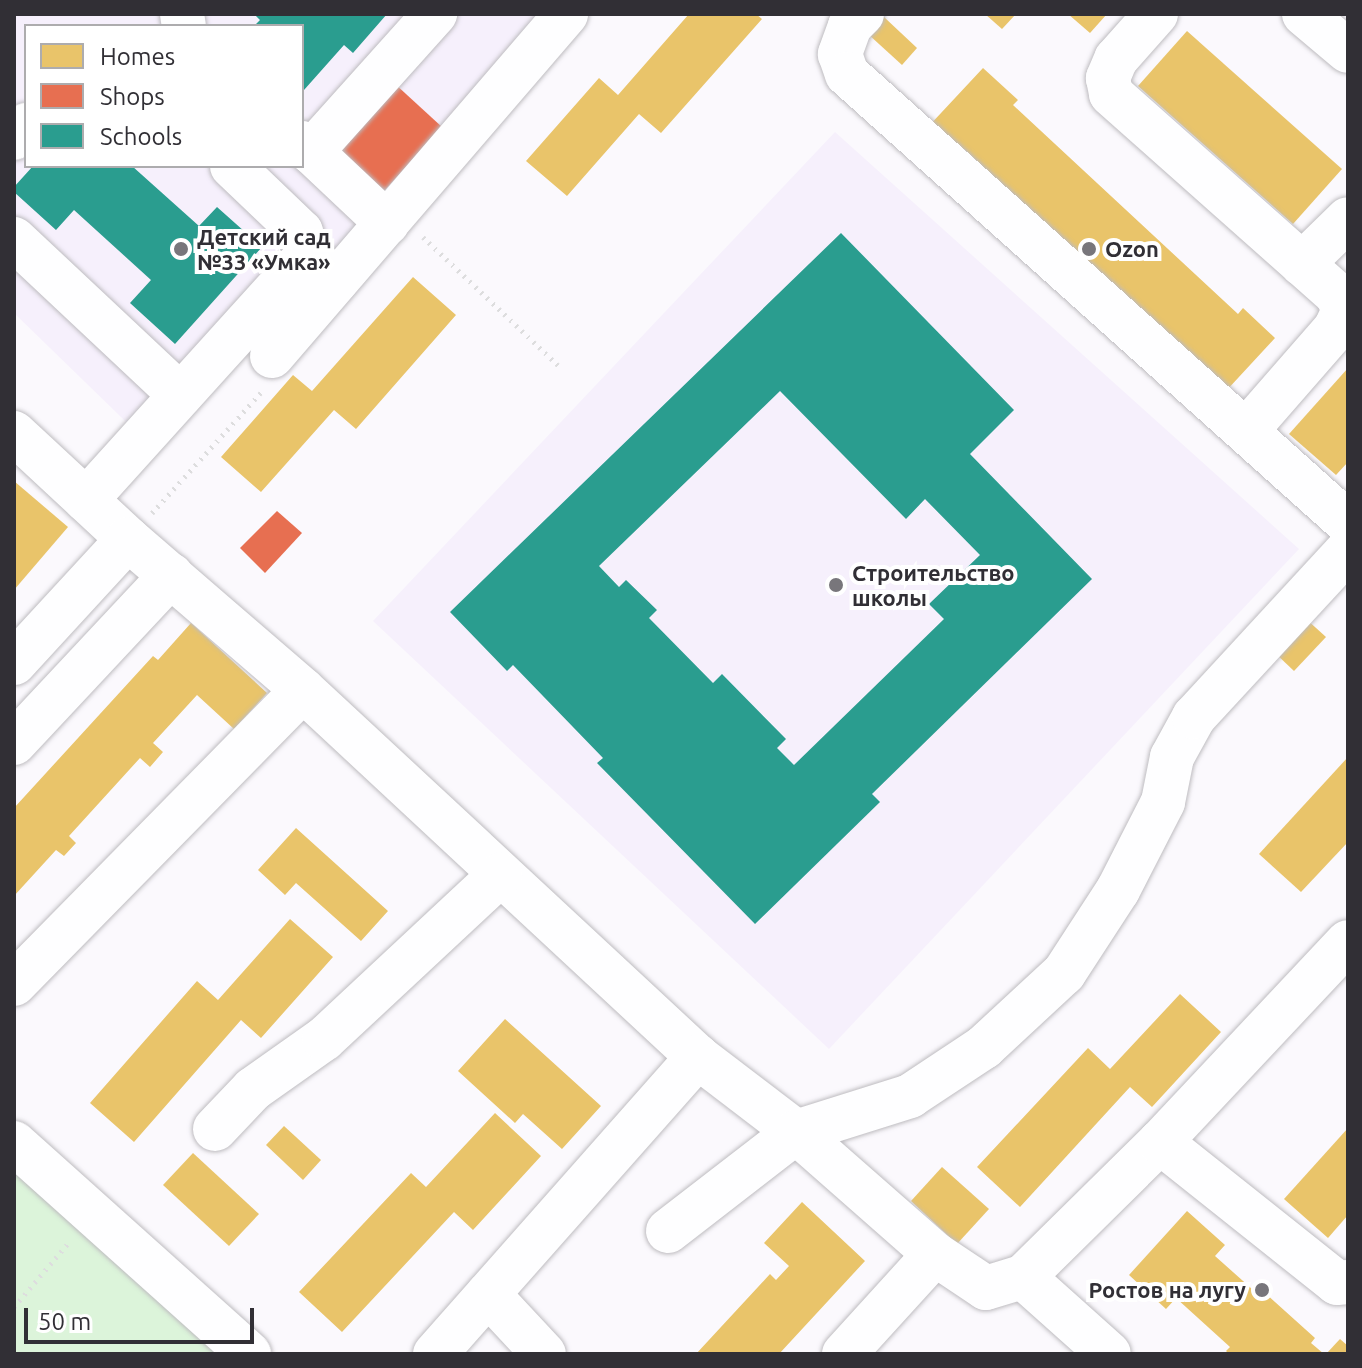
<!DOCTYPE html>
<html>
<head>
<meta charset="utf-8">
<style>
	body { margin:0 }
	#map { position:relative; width:1362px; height:1368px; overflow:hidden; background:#fbf9fd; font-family:Ubuntu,sans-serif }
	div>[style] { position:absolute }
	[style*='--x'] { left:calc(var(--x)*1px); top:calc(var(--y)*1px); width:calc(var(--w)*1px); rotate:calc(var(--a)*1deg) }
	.built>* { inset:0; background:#f6f0fc }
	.green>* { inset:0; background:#dcf4da }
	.homes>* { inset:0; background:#e9c46a }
	.shops>* { inset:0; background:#e76f51 }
	.schools>* { inset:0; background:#2a9d8f }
	.path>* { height:5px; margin-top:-2.5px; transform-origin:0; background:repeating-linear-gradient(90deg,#ddddde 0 2px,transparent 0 8px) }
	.roads { filter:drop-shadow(0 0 2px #bebcc0) drop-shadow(0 0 2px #bebcc0) }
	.minor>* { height:44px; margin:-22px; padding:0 22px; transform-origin:22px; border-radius:22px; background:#fefeff }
	.dots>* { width:22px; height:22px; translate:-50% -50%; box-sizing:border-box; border:4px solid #fff; border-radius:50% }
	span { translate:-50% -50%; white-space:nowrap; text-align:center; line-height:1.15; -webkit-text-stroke:8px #fff; paint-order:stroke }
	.poi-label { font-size:22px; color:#312f35; font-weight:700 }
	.left { translate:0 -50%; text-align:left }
	.right { translate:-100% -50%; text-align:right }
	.frame { position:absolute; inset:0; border:16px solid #312f35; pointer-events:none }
	.legend { position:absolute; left:24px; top:24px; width:280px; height:144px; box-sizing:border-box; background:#fff; border:2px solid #adacae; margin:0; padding:10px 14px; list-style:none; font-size:24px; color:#312f35 }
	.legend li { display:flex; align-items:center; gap:16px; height:40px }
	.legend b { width:40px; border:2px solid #adacae }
	.scale { position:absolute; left:24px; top:1308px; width:230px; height:36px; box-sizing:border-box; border:4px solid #312f35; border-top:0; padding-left:10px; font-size:24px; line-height:28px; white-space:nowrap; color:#312f35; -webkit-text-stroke:6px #fff; paint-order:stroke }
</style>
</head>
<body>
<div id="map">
	<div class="built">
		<div style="clip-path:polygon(evenodd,14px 14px,545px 14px,442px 127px,394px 84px,369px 226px,156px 451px,14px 313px,14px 14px,26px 26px,302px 26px,302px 166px,26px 166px,26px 26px)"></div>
		<div style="clip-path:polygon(835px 132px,1299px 549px,829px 1049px,373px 621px)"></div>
	</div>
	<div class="green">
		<div style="clip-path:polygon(14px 1168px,216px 1354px,14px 1354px)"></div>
	</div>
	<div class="homes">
		<div style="clip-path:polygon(689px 14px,756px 14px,762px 19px,661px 133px,639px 114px,567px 196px,526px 161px,599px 78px,618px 95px)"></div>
		<div style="clip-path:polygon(985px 14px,1016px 14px,1002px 29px)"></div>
		<div style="clip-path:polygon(1068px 14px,1107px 14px,1090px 33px)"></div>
		<div style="clip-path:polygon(884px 17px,917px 48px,902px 65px,868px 34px)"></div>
		<div style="clip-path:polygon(1187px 31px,1342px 169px,1293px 224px,1138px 86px)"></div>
		<div style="clip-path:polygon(983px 68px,1018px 100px,1013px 105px,1238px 314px,1243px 308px,1275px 338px,1226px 391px,964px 149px,957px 156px,927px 128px)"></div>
		<div style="clip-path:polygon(413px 277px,456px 315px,356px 429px,334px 410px,261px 492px,221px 457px,293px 375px,312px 391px)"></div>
		<div style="clip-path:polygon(1348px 368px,1348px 462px,1336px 475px,1289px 434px)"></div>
		<div style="clip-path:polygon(14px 481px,68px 527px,14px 590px)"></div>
		<div style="clip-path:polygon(1305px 618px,1326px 637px,1294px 671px,1274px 652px)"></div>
		<div style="clip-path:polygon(191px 623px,267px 693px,234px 729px,197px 695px,153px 743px,163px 752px,150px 767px,140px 758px,69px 836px,76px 843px,64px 856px,56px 850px,14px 896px,14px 808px,153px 656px,158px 660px)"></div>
		<div style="clip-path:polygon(1348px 757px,1348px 842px,1301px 892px,1259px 854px)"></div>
		<div style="clip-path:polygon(296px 828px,388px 911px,361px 941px,296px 883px,285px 895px,258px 870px)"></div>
		<div style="clip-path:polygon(290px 919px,333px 957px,261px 1038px,241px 1020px,134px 1142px,90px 1103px,197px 981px,218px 1000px)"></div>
		<div style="clip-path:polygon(1180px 994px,1221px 1032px,1152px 1107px,1130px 1087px,1020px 1207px,977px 1167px,1088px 1048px,1110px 1069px)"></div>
		<div style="clip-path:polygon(505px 1019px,601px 1106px,562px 1149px,523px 1114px,515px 1123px,458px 1071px)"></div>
		<div style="clip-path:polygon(495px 1113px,541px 1156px,473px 1230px,454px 1212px,342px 1332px,299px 1292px,411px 1173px,426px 1187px)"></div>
		<div style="clip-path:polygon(284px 1126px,321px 1160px,303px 1180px,266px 1145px)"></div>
		<div style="clip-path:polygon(1348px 1128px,1348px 1215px,1328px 1238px,1284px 1199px)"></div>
		<div style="clip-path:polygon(193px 1153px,259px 1214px,229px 1246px,163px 1185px)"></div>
		<div style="clip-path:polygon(942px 1167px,989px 1209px,957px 1244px,911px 1201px)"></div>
		<div style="clip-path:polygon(802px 1202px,865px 1261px,779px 1354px,696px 1354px,770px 1274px,776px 1280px,789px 1266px,764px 1243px)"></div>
		<div style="clip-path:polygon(1187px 1211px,1225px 1245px,1215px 1256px,1252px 1289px,1256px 1285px,1315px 1338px,1311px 1343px,1324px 1354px,1229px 1354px,1226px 1351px,1230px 1347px,1176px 1298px,1166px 1309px,1129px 1275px)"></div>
		<div style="clip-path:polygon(1340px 1339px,1348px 1346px,1348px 1354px,1326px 1354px)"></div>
	</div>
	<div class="shops">
		<div style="clip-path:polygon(394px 83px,442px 127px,384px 191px,336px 147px)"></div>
		<div style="clip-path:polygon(277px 511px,302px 533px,265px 573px,240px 548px)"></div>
	</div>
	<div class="schools">
		<div style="clip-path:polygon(254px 14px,387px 14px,353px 53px,344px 45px,304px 90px,302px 26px,254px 26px,260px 20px)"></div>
		<div style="clip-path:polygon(33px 166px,132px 166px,199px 226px,217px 207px,262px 247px,175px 344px,130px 303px,151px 280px,74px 210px,56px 230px,14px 192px,14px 187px)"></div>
		<div style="clip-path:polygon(evenodd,841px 233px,1014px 410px,970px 454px,1092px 579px,872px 794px,880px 802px,755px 924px,597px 763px,603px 758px,513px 665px,507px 671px,450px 612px,841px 233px,780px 391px,906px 519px,925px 499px,980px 555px,929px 604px,944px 619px,794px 765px,777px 748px,786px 739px,722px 674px,713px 683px,649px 618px,657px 610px,626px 580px,619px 587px,599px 566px,780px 391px)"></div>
	</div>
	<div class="path">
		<div style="--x:423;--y:237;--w:187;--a:43.5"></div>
		<div style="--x:152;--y:513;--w:166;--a:-47.9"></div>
		<div style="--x:14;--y:1307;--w:87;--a:-49.7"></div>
	</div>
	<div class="roads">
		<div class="minor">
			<div style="--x:182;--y:14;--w:12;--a:81"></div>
			<div style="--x:862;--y:14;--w:17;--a:135"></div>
			<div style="--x:850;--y:26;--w:30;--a:110"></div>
			<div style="--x:840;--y:54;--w:21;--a:71"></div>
			<div style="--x:847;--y:74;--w:673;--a:41.87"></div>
			<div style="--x:1156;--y:14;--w:60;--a:131.6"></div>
			<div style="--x:1116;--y:59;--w:21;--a:113"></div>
			<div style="--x:1108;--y:78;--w:16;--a:79"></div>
			<div style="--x:1111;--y:94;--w:302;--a:41.6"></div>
			<div style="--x:1337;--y:295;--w:17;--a:65"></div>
			<div style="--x:1344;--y:310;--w:21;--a:115"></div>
			<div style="--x:1335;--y:329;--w:135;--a:131.1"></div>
			<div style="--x:1304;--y:14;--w:57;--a:40.1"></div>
			<div style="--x:14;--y:138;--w:18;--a:-47"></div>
			<div style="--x:302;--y:143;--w:117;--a:43.3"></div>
			<div style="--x:311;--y:152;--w:186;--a:-48.1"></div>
			<div style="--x:232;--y:166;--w:95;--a:43.7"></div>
			<div style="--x:301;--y:232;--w:24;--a:75"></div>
			<div style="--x:14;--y:239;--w:228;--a:43.2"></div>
			<div style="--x:1302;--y:264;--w:64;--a:-44.4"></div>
			<div style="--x:272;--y:356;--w:451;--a:-49.3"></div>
			<div style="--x:14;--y:433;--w:156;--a:42.9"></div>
			<div style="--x:128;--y:539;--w:231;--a:40.8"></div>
			<div style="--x:303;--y:690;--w:539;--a:42.9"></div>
			<div style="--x:698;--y:1057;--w:123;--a:37.4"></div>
			<div style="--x:796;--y:1132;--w:185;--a:41.3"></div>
			<div style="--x:935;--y:1254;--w:61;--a:33.7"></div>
			<div style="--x:986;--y:1288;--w:39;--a:-17"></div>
			<div style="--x:1023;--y:1277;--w:192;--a:-44.6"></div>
			<div style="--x:1160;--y:1142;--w:274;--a:-46.8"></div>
			<div style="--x:86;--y:500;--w:330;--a:-47.9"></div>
			<div style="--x:307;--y:255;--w:39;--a:40"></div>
			<div style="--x:14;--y:663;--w:168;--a:-47.4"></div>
			<div style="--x:14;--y:743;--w:230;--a:-46.9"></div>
			<div style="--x:14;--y:984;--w:412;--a:-45.5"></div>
			<div style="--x:215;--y:1129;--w:55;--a:-46.5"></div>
			<div style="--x:253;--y:1089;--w:87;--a:-35.2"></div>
			<div style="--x:324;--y:1039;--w:241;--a:-43"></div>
			<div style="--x:1160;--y:1142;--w:226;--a:38.5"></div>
			<div style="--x:1337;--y:1283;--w:11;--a:-5"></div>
			<div style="--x:14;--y:1143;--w:316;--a:41.9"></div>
			<div style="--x:668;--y:1231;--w:162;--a:-37.7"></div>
			<div style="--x:796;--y:1132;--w:120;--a:-17.5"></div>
			<div style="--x:910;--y:1096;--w:89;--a:-33.5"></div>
			<div style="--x:984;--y:1047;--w:109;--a:-42.8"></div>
			<div style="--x:1064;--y:973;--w:99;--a:-57"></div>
			<div style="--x:1118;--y:890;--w:99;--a:-62.9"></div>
			<div style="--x:1163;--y:802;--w:46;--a:-78.7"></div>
			<div style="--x:1172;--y:757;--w:46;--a:-61.2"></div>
			<div style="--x:1194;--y:717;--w:227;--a:-47.3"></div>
			<div style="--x:1023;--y:1277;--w:115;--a:41.8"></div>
			<div style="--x:488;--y:1294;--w:82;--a:47"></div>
			<div style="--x:435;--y:1354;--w:397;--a:-48.5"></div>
			<div style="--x:844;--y:1354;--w:135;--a:-47.7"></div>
		</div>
	</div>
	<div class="dots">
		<div style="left:181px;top:249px;background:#78767b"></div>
		<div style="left:1089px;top:249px;background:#78767b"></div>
		<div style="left:836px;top:585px;background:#78767b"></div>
		<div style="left:1262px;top:1290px;background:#78767b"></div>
	</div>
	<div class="poi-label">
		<span class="left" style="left:197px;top:249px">Детский сад<br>№33 «Умка»</span>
		<span class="left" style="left:1105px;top:249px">Ozon</span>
		<span class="left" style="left:852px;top:585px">Строительство<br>школы</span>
		<span class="right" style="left:1246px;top:1290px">Ростов на лугу</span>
	</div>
	<div class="frame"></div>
	<ul class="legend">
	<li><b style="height:22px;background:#e9c46a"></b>Homes</li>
	<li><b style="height:22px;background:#e76f51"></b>Shops</li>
	<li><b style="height:22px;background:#2a9d8f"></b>Schools</li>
	</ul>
	<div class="scale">50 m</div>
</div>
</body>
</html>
